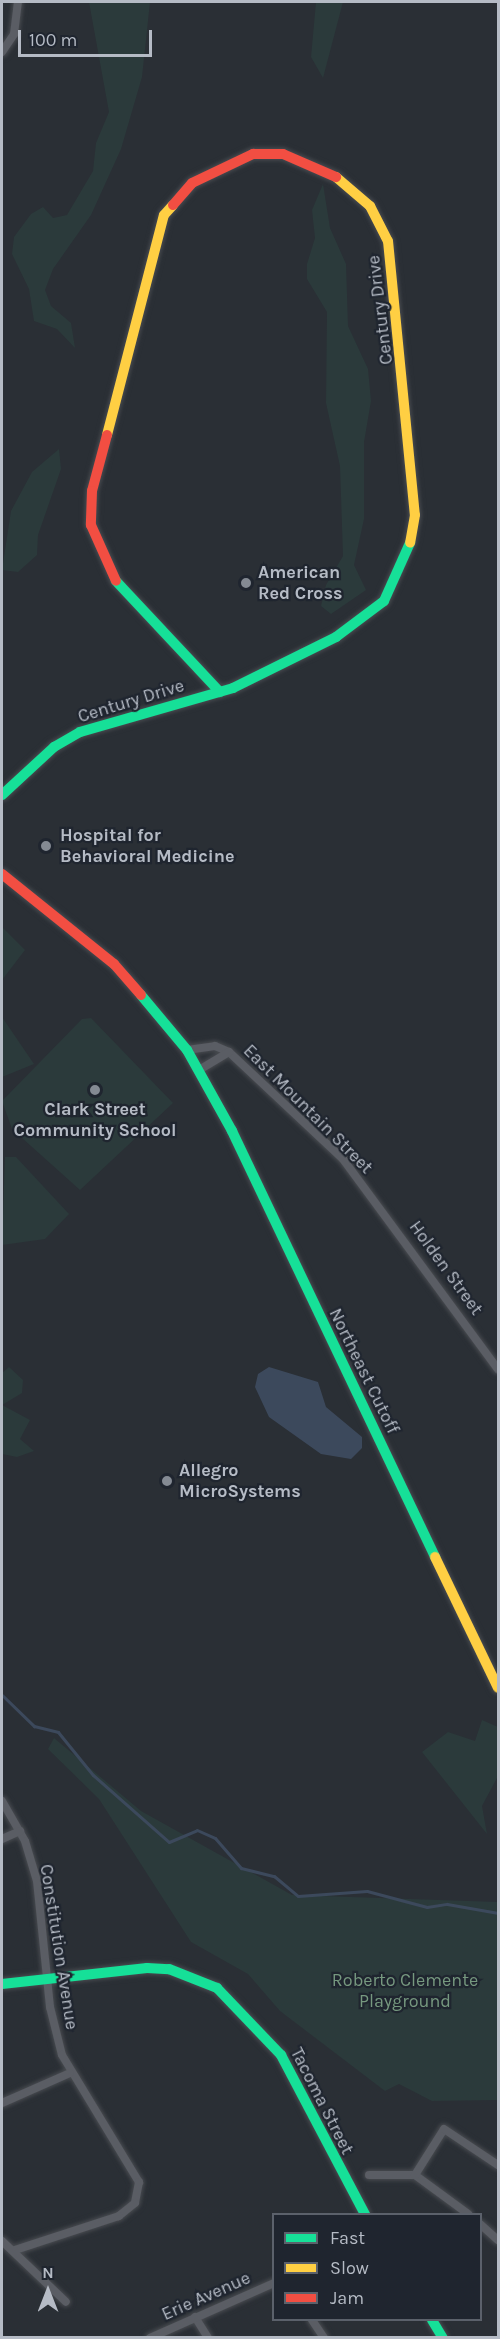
<!DOCTYPE html>
<html>
<head>
<meta charset="utf-8">
<style>
	body { margin:0 }
	#map { position:relative; width:500px; height:2339px; overflow:hidden; background:#2a2f35; font-family:Karla,sans-serif }
	div>[style] { position:absolute }
	[style*='--x'] { left:calc(var(--x)*1px); top:calc(var(--y)*1px); width:calc(var(--w)*1px); rotate:calc(var(--a)*1deg) }
	.green>* { inset:0; background:#2b3a3b }
	.water>* { inset:0; background:#3c495c }
	.stream>* { height:3px; margin:-1.5px; padding:0 1.5px; transform-origin:1.5px; border-radius:1.5px; background:#3c495c }
	.roads { filter:drop-shadow(0 0 2px #484b50) drop-shadow(0 0 2px #484b50) }
	.street>* { height:8px; margin:-4px; padding:0 4px; transform-origin:4px; border-radius:4px; background:#5a5d64 }
	.fast>* { height:10px; margin:-5px; padding:0 5px; transform-origin:5px; border-radius:5px; background:#16e098 }
	.slow>* { height:10px; margin:-5px; padding:0 5px; transform-origin:5px; border-radius:5px; background:#ffcf43 }
	.jam>* { height:10px; margin:-5px; padding:0 5px; transform-origin:5px; border-radius:5px; background:#f24e42 }
	.dots>* { width:16px; height:16px; translate:-50% -50%; box-sizing:border-box; border:3px solid #1f252f; border-radius:50% }
	span { translate:-50% -50%; white-space:nowrap; text-align:center; line-height:1.15; -webkit-text-stroke:4.5px #1f252f; paint-order:stroke }
	.street-label { font-size:18px; color:#b5bbc5 }
	.poi-label { font-size:18px; color:#b5bbc5; font-weight:700 }
	.left { translate:0 -50%; text-align:left }
	.park-label { font-size:18px; color:#76987f }
	.frame { position:absolute; inset:0; border:3px solid #b5bbc5; pointer-events:none }
	.legend { position:absolute; left:272px; top:2213px; width:210px; height:108px; box-sizing:border-box; background:#1f252f; border:2px solid #5b616b; margin:0; padding:8px 10px; list-style:none; font-size:18px; color:#b5bbc5 }
	.legend li { display:flex; align-items:center; gap:12px; height:30px }
	.legend b { width:30px; border:2px solid #5b616b }
	.north { position:absolute; left:18px; top:2261px; width:60px; height:60px; -webkit-text-stroke:4px #1f252f; paint-order:stroke; rotate:0deg; font-size:16px; font-weight:700; line-height:24px; text-align:center; color:#b5bbc5 }
	.north::after { content:''; display:block; margin:auto; width:21px; height:27px; background:#b5bbc5; clip-path:polygon(50% 0,100% 100%,50% 72%,0 100%) }
	.scale { position:absolute; left:18px; top:30px; width:134px; height:27px; box-sizing:border-box; border:3px solid #b5bbc5; border-top:0; padding-left:8px; font-size:18px; line-height:21px; white-space:nowrap; color:#b5bbc5; -webkit-text-stroke:4px #1f252f; paint-order:stroke }
</style>
</head>
<body>
<div id="map">
	<div class="green">
		<div style="clip-path:polygon(89px 2px,150px 2px,142px 77px,121px 149px,91px 215px,53px 269px,45px 290px,51px 306px,71px 323px,75px 348px,57px 329px,34px 321px,29px 289px,12px 254px,14px 237px,31px 214px,43px 207px,53px 218px,67px 215px,93px 171px,96px 143px,109px 112px)"></div>
		<div style="clip-path:polygon(316px 2px,343px 2px,323px 78px,311px 57px)"></div>
		<div style="clip-path:polygon(323px 184px,330px 228px,346px 264px,348px 326px,368px 369px,371px 401px,364px 442px,364px 519px,354px 565px,366px 590px,331px 614px,321px 606px,326px 585px,343px 556px,340px 466px,326px 403px,327px 312px,307px 279px,307px 264px,315px 238px,312px 210px)"></div>
		<div style="clip-path:polygon(59px 449px,61px 469px,38px 535px,37px 555px,18px 572px,2px 570px,11px 511px,32px 472px)"></div>
		<div style="clip-path:polygon(2px 927px,25px 950px,2px 980px)"></div>
		<div style="clip-path:polygon(2px 1017px,34px 1064px,2px 1077px)"></div>
		<div style="clip-path:polygon(91px 1018px,173px 1103px,80px 1190px,12px 1129px,2px 1101px,82px 1019px)"></div>
		<div style="clip-path:polygon(5px 1157px,16px 1157px,69px 1214px,45px 1239px,2px 1245px)"></div>
		<div style="clip-path:polygon(9px 1367px,23px 1380px,22px 1393px,2px 1405px,30px 1420px,20px 1439px,34px 1451px,17px 1457px,2px 1454px,2px 1373px)"></div>
		<div style="clip-path:polygon(482px 1720px,498px 1727px,498px 1776px,482px 1806px,487px 1834px,422px 1752px,448px 1732px,475px 1741px)"></div>
		<div style="clip-path:polygon(54px 1738px,141px 1811px,292px 1895px,498px 1902px,498px 2100px,432px 2101px,399px 2084px,385px 2091px,280px 2011px,248px 1974px,191px 1942px,99px 1799px,48px 1749px)"></div>
	</div>
	<div class="water">
		<div style="clip-path:polygon(269px 1367px,318px 1382px,326px 1407px,362px 1437px,362px 1448px,351px 1459px,321px 1454px,269px 1417px,255px 1387px,258px 1374px)"></div>
	</div>
	<div class="stream">
		<div style="--x:2;--y:1695;--w:45;--a:44.1"></div>
		<div style="--x:34;--y:1726;--w:25;--a:14"></div>
		<div style="--x:58;--y:1732;--w:55;--a:50.9"></div>
		<div style="--x:93;--y:1775;--w:101;--a:41.4"></div>
		<div style="--x:169;--y:1842;--w:30;--a:-23"></div>
		<div style="--x:197;--y:1830;--w:20;--a:24"></div>
		<div style="--x:215;--y:1838;--w:40;--a:49"></div>
		<div style="--x:241;--y:1868;--w:34;--a:14"></div>
		<div style="--x:274;--y:1876;--w:31;--a:40"></div>
		<div style="--x:298;--y:1896;--w:69;--a:-4.1"></div>
		<div style="--x:367;--y:1891;--w:62;--a:14.9"></div>
		<div style="--x:427;--y:1907;--w:20;--a:-9"></div>
		<div style="--x:447;--y:1904;--w:52;--a:10"></div>
	</div>
	<div class="roads">
		<div class="street">
			<div style="--x:2;--y:52;--w:22;--a:-56"></div>
			<div style="--x:14;--y:34;--w:32;--a:-83"></div>
			<div style="--x:187;--y:1050;--w:28;--a:-8"></div>
			<div style="--x:215;--y:1046;--w:15;--a:23"></div>
			<div style="--x:229;--y:1052;--w:156;--a:43.2"></div>
			<div style="--x:343;--y:1159;--w:261;--a:53.6"></div>
			<div style="--x:199;--y:1070;--w:35;--a:-31"></div>
			<div style="--x:2;--y:1801;--w:46;--a:60.1"></div>
			<div style="--x:25;--y:1841;--w:42;--a:73.3"></div>
			<div style="--x:37;--y:1881;--w:127;--a:84.1"></div>
			<div style="--x:50;--y:2007;--w:49;--a:76"></div>
			<div style="--x:62;--y:2055;--w:149;--a:58.8"></div>
			<div style="--x:139;--y:2182;--w:21;--a:101"></div>
			<div style="--x:135;--y:2203;--w:21;--a:141"></div>
			<div style="--x:119;--y:2216;--w:109;--a:161.9"></div>
			<div style="--x:2;--y:1839;--w:20;--a:-24"></div>
			<div style="--x:2;--y:2103;--w:74;--a:-23.8"></div>
			<div style="--x:369;--y:2175;--w:46;--a:0"></div>
			<div style="--x:415;--y:2175;--w:66;--a:36.3"></div>
			<div style="--x:415;--y:2175;--w:54;--a:-57.8"></div>
			<div style="--x:444;--y:2129;--w:65;--a:33.7"></div>
			<div style="--x:480;--y:2224;--w:24;--a:42"></div>
			<div style="--x:2;--y:2241;--w:88;--a:43.6"></div>
			<div style="--x:195;--y:2317;--w:25;--a:58"></div>
			<div style="--x:312;--y:2320;--w:22;--a:56"></div>
			<div style="--x:150;--y:2338;--w:136;--a:-23.9"></div>
		</div>
		<div class="fast">
			<div style="--x:116;--y:581;--w:152;--a:46.9"></div>
			<div style="--x:2;--y:795;--w:71;--a:-42.7"></div>
			<div style="--x:54;--y:747;--w:30;--a:-30"></div>
			<div style="--x:80;--y:732;--w:159;--a:-16"></div>
			<div style="--x:233;--y:688;--w:115;--a:-26.3"></div>
			<div style="--x:336;--y:637;--w:60;--a:-36.9"></div>
			<div style="--x:384;--y:601;--w:64;--a:-65.9"></div>
			<div style="--x:141;--y:995;--w:72;--a:50.1"></div>
			<div style="--x:187;--y:1050;--w:93;--a:60.9"></div>
			<div style="--x:232;--y:1131;--w:472;--a:64.5"></div>
			<div style="--x:2;--y:1984;--w:146;--a:-6.3"></div>
			<div style="--x:147;--y:1968;--w:22;--a:3"></div>
			<div style="--x:169;--y:1969;--w:52;--a:21.6"></div>
			<div style="--x:217;--y:1988;--w:93;--a:46.3"></div>
			<div style="--x:281;--y:2055;--w:180;--a:62.2"></div>
			<div style="--x:432;--y:2320;--w:21;--a:59"></div>
		</div>
		<div class="slow">
			<div style="--x:336;--y:177;--w:45;--a:40.5"></div>
			<div style="--x:370;--y:206;--w:39;--a:63"></div>
			<div style="--x:388;--y:241;--w:275;--a:84.4"></div>
			<div style="--x:415;--y:515;--w:28;--a:100"></div>
			<div style="--x:107;--y:435;--w:227;--a:-75.5"></div>
			<div style="--x:164;--y:215;--w:13;--a:-48"></div>
			<div style="--x:435;--y:1557;--w:145;--a:64.3"></div>
		</div>
		<div class="jam">
			<div style="--x:173;--y:205;--w:29;--a:-49"></div>
			<div style="--x:192;--y:183;--w:68;--a:-25.4"></div>
			<div style="--x:253;--y:154;--w:30;--a:0"></div>
			<div style="--x:283;--y:154;--w:58;--a:23.5"></div>
			<div style="--x:107;--y:435;--w:58;--a:105"></div>
			<div style="--x:92;--y:491;--w:34;--a:92"></div>
			<div style="--x:91;--y:525;--w:61;--a:65.9"></div>
			<div style="--x:2;--y:874;--w:144;--a:38.8"></div>
			<div style="--x:114;--y:964;--w:41;--a:48.9"></div>
		</div>
	</div>
	<div class="dots">
		<div style="left:246px;top:583px;background:#848a93"></div>
		<div style="left:46px;top:846px;background:#848a93"></div>
		<div style="left:95px;top:1090px;background:#848a93"></div>
		<div style="left:167px;top:1481px;background:#848a93"></div>
	</div>
	<div class="street-label">
		<span style="left:380px;top:310px;rotate:-97deg">Century Drive</span>
		<span style="left:131px;top:701px;rotate:-17deg">Century Drive</span>
		<span style="left:308px;top:1109px;rotate:45deg">East Mountain Street</span>
		<span style="left:446px;top:1268px;rotate:54deg">Holden Street</span>
		<span style="left:364px;top:1371px;rotate:64deg">Northeast Cutoff</span>
		<span style="left:59px;top:1947px;rotate:81deg">Constitution Avenue</span>
		<span style="left:322px;top:2101px;rotate:63deg">Tacoma Street</span>
		<span style="left:206px;top:2296px;rotate:-24deg">Erie Avenue</span>
	</div>
	<div class="poi-label">
		<span class="left" style="left:258px;top:583px">American<br>Red Cross</span>
		<span class="left" style="left:60px;top:846px">Hospital for<br>Behavioral Medicine</span>
		<span style="left:95px;top:1120px">Clark Street<br>Community School</span>
		<span class="left" style="left:179px;top:1481px">Allegro<br>MicroSystems</span>
	</div>
	<div class="park-label">
		<span style="left:405px;top:1991px">Roberto Clemente<br>Playground</span>
	</div>
	<div class="frame"></div>
	<ul class="legend">
	<li><b style="height:8px;background:#16e098"></b>Fast</li>
	<li><b style="height:8px;background:#ffcf43"></b>Slow</li>
	<li><b style="height:8px;background:#f24e42"></b>Jam</li>
	</ul>
	<div class="north">N</div>
	<div class="scale">100 m</div>
</div>
</body>
</html>
